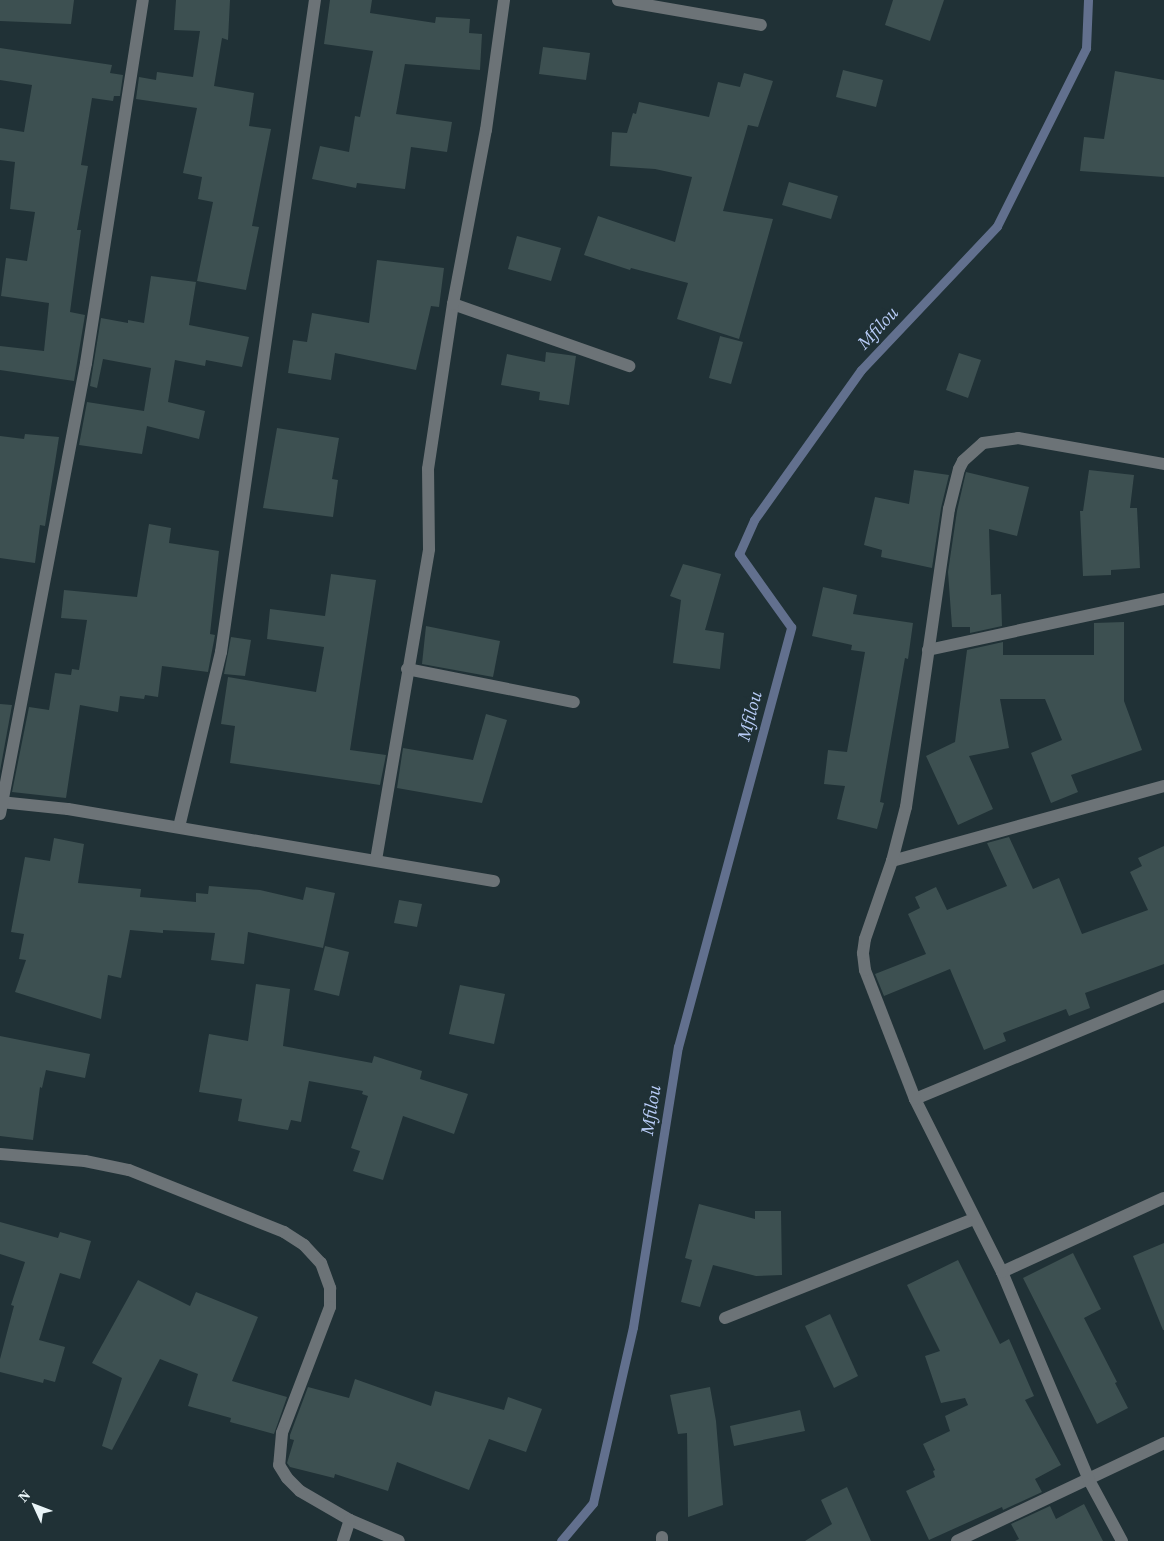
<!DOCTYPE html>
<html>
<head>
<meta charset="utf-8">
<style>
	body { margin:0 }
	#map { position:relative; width:1164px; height:1541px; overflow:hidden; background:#203136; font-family:"Source Serif 4",serif }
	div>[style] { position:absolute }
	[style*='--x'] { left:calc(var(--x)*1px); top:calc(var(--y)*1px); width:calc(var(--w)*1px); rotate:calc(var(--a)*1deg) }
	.stream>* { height:9px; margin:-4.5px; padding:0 4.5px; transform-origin:4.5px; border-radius:4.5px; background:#62708e }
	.building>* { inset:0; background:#3d5051 }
	.street>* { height:12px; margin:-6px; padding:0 6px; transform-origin:6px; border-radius:6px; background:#6c7377 }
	span { translate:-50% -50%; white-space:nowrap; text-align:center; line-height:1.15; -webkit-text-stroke:5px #203136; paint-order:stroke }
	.water-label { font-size:18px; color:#b8ccf7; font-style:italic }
	.north { position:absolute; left:10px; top:1481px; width:50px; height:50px; -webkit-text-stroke:4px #203136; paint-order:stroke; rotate:313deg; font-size:14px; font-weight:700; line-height:20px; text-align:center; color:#eaf5f8 }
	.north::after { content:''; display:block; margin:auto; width:18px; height:22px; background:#eaf5f8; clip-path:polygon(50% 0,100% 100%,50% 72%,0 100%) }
</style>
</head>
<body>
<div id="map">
	<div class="stream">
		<div style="--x:561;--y:1541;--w:50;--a:-49.9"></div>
		<div style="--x:593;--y:1503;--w:180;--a:-77.2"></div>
		<div style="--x:633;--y:1327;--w:284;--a:-80.9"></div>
		<div style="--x:678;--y:1047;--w:435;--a:-74.9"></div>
		<div style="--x:791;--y:627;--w:90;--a:-125.5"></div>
		<div style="--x:739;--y:554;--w:37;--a:-66"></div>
		<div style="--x:754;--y:520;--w:184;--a:-54.5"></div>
		<div style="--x:861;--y:370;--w:198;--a:-46.6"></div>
		<div style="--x:997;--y:226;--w:199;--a:-63.4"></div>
		<div style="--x:1086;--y:48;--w:48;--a:-87.6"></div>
	</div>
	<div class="building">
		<div style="clip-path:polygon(0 0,74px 0,71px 24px,0 21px)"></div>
		<div style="clip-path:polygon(176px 0,230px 0,228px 40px,222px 38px,214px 86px,254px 93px,249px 126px,271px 129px,252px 226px,259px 227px,246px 290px,197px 281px,213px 202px,198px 199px,202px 177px,183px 173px,197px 108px,136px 99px,139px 77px,156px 80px,157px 72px,193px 77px,200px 31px,174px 30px)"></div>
		<div style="clip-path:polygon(330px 0,372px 0,370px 13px,435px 23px,436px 17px,470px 19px,469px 33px,482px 34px,480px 70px,405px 64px,396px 114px,452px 122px,447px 152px,411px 147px,405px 189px,357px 183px,356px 188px,312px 179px,320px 146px,349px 152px,355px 116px,360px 117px,373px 51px,324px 44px)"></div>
		<div style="clip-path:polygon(893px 0,944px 0,930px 41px,885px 25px)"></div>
		<div style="clip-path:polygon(543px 47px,590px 53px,586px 80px,539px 74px)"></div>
		<div style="clip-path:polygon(0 48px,112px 65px,110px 73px,123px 75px,120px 96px,114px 96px,113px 101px,92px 98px,81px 165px,88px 166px,77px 230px,81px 230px,70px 312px,85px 315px,74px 381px,0 370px,0 346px,44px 351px,49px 303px,1px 296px,6px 258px,27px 261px,35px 212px,10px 209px,15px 162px,0 160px,0 128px,24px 132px,32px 85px,0 80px)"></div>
		<div style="clip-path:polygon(843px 70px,883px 80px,876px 107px,836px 97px)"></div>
		<div style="clip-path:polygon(1115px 71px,1164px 80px,1164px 177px,1080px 171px,1084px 137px,1104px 139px)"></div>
		<div style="clip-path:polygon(744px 73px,773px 81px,758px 127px,748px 125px,723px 211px,773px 219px,739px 339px,677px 319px,688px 283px,631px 268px,630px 270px,584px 255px,598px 216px,675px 242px,692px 177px,655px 169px,610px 166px,612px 132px,627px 133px,633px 113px,636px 114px,639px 102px,709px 117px,718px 82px,740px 87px)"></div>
		<div style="clip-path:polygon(789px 182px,838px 196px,831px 219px,782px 205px)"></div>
		<div style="clip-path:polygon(517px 236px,561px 248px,551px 281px,508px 269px)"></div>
		<div style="clip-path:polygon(377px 260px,444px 268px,439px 307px,431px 306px,416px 370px,335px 353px,331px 380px,288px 373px,293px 340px,307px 342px,312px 313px,369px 323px)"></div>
		<div style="clip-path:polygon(151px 276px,196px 282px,189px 325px,249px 337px,242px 367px,206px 360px,205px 366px,175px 360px,168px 402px,205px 411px,199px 439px,147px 426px,142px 454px,79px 445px,87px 402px,144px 411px,151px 368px,103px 359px,97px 388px,90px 386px,101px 318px,128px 323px,128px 320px,144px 323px)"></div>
		<div style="clip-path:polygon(720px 336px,743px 342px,731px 384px,709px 378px)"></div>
		<div style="clip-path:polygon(546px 352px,576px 356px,569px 405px,539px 400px,540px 392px,501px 385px,507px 354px,545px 362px)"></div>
		<div style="clip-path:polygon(959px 353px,981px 360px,968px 398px,946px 390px)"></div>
		<div style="clip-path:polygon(277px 428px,339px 438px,332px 479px,338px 480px,333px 517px,263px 508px)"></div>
		<div style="clip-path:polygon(25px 434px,59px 437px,45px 526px,40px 525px,35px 563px,0 558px,0 436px,24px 439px)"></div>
		<div style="clip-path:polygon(914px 470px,949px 475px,941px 508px,932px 568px,881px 557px,882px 550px,864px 545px,875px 497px,909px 504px)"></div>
		<div style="clip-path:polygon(1089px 470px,1134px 475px,1130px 508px,1137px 508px,1140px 568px,1111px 570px,1111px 575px,1083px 576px,1080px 511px,1083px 511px)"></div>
		<div style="clip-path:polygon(966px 472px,1029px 487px,1017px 536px,989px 529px,991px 595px,1001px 594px,1002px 626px,970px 633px,970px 627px,952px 627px,948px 572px,957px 511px)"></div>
		<div style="clip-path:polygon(149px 524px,171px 528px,169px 543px,219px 551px,210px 634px,215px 635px,208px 672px,162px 666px,158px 697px,145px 695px,144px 699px,120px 696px,118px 712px,80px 705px,66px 798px,12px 792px,29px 707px,49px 710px,55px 673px,71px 675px,72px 669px,79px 670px,87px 620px,61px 618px,64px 590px,137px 597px)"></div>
		<div style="clip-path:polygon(683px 564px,721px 574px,705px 630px,724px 633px,720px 669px,673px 663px,681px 600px,670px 596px)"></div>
		<div style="clip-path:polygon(331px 574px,376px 580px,350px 750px,386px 755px,380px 785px,230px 763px,235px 726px,221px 724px,228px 677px,316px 692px,324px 647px,267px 639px,270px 609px,325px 616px)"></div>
		<div style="clip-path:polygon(823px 587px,857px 595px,853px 614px,913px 623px,908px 659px,905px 658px,880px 802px,884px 803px,877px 829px,837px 819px,845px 786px,824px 784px,828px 750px,847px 752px,865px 652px,851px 650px,852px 645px,812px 636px)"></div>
		<div style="clip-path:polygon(1124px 622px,1124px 701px,1142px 750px,1071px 775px,1078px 792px,1051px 803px,1031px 753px,1062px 740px,1045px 699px,1000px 699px,1009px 748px,969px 756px,993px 809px,958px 825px,926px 756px,955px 742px,967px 650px,1003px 642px,1003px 655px,1094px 655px,1094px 623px)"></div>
		<div style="clip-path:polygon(426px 626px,500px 641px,493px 677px,422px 664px)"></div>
		<div style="clip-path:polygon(231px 637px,251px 640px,245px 676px,224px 674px)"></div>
		<div style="clip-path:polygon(0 704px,12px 705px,0 771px)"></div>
		<div style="clip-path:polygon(486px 714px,507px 720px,482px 803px,397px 788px,403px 748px,473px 760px)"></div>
		<div style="clip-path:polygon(1009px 837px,1033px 889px,1059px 878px,1082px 934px,1148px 910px,1130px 872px,1142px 866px,1138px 858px,1164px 846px,1164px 964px,1085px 993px,1090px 1008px,1069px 1016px,1066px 1009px,1003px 1033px,1006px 1041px,984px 1050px,950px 969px,884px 996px,875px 974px,926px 954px,908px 914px,920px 908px,915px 897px,936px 887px,947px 910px,1007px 886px,987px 843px)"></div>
		<div style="clip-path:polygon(54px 838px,84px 844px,78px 883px,141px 889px,140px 897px,196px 902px,196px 893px,208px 894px,209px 886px,260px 890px,303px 900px,306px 887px,335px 893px,323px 948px,248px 932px,244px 964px,211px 960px,215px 933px,163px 930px,163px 933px,130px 930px,121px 978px,108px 975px,101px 1019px,15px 992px,26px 960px,19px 959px,24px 934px,11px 932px,25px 857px,50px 861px)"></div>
		<div style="clip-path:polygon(399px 900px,422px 904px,417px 927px,394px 923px)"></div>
		<div style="clip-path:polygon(325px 946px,349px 952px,339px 996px,314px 990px)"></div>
		<div style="clip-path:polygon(256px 984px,290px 989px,283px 1046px,372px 1063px,374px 1056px,422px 1071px,420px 1079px,468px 1094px,454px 1134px,403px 1116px,383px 1180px,353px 1171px,360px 1151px,351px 1148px,368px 1096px,362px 1094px,363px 1091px,309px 1081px,301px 1122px,291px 1120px,288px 1130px,238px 1121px,242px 1099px,199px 1092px,209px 1034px,248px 1041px)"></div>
		<div style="clip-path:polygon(460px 985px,505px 994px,494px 1044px,449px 1034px)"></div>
		<div style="clip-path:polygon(0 1036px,90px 1054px,85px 1078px,46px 1070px,42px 1088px,40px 1087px,33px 1140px,0 1136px)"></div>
		<div style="clip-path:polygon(699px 1204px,755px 1219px,755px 1211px,781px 1211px,782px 1275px,756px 1276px,713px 1265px,700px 1307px,681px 1302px,692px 1260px,685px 1258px)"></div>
		<div style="clip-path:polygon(0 1222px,58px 1238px,60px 1232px,91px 1241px,80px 1279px,60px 1273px,39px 1340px,65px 1347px,55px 1382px,44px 1379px,43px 1383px,0 1372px,0 1359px,14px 1306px,11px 1305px,25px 1262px,0 1254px)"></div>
		<div style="clip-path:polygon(1164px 1243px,1164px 1330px,1163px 1330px,1133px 1256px)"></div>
		<div style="clip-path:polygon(1073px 1253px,1101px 1309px,1084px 1318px,1117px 1382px,1115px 1383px,1128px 1408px,1097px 1424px,1023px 1278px)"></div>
		<div style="clip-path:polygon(958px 1260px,1000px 1344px,1009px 1339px,1034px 1396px,1025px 1400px,1061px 1465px,1035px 1479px,1042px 1492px,1003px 1510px,1002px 1507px,929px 1540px,906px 1491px,935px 1477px,933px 1471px,935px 1470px,923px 1444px,950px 1431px,945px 1416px,968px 1405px,965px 1398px,941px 1403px,925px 1356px,940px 1351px,907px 1285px)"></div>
		<div style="clip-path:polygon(138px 1280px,190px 1306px,196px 1292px,258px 1317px,232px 1381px,287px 1397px,274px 1434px,230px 1422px,231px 1418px,188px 1406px,198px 1374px,160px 1359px,112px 1450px,102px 1446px,122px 1378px,92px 1363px)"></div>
		<div style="clip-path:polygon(830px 1314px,858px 1376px,834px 1388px,805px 1326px)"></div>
		<div style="clip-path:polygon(355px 1379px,431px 1406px,435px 1391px,504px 1410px,508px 1397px,542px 1409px,526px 1452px,489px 1439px,469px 1490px,397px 1462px,388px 1491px,335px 1474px,334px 1478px,290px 1467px,287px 1463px,294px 1440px,290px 1439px,290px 1435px,308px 1387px,349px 1398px)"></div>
		<div style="clip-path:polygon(710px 1387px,716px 1421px,723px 1505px,688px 1517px,687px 1433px,678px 1434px,670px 1395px)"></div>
		<div style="clip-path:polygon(800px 1410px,805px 1431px,734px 1446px,730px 1426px)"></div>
		<div style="clip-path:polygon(847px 1487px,871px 1541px,805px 1541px,832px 1524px,821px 1500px)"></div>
		<div style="clip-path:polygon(1084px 1504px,1103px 1541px,1015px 1541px,1019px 1539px,1011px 1524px,1050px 1506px,1056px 1519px)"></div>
	</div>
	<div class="street">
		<div style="--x:618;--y:0;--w:145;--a:9.9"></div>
		<div style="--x:453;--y:304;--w:187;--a:19.4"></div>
		<div style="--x:928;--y:650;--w:241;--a:-12.2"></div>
		<div style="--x:407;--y:669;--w:170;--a:11.2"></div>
		<div style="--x:0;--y:802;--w:68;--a:5.9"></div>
		<div style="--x:68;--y:809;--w:432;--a:9.6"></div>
		<div style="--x:0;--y:814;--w:459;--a:-79.2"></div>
		<div style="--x:86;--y:363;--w:367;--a:-81.1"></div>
		<div style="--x:179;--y:827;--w:180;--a:-76.5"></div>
		<div style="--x:221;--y:652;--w:659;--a:-81.8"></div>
		<div style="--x:376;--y:860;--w:315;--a:-80.3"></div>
		<div style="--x:429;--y:549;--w:80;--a:-90.7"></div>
		<div style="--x:428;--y:469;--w:167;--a:-81.4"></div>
		<div style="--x:453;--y:304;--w:177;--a:-79.3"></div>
		<div style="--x:486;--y:130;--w:131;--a:-82.1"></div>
		<div style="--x:892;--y:861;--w:282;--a:-15.4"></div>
		<div style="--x:915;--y:1099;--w:269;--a:-22.5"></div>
		<div style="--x:0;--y:1154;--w:85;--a:4.7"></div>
		<div style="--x:85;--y:1161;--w:45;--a:11.6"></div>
		<div style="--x:129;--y:1170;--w:167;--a:21.8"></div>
		<div style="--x:284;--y:1232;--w:24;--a:33"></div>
		<div style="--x:304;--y:1245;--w:25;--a:47"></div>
		<div style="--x:321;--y:1263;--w:27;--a:70"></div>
		<div style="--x:330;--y:1288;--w:19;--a:90"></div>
		<div style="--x:330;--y:1307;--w:135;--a:110.9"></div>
		<div style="--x:282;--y:1433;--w:32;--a:95"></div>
		<div style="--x:279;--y:1465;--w:15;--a:58"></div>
		<div style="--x:287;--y:1478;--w:18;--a:45"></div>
		<div style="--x:300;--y:1491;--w:58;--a:30.1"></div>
		<div style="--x:350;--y:1520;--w:53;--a:23.2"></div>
		<div style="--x:1002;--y:1272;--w:178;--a:-24.6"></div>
		<div style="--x:725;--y:1318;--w:268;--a:-21.7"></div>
		<div style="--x:343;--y:1541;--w:22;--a:-72"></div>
		<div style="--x:662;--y:1541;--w:4;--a:-90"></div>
		<div style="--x:957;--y:1541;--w:229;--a:-25.3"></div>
		<div style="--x:1122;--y:1541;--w:69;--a:-118.4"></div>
		<div style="--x:1089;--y:1480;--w:225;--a:-112.7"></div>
		<div style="--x:1002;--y:1272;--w:194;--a:-116.7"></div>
		<div style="--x:915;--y:1099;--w:138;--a:-111.2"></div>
		<div style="--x:865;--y:970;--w:17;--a:-97"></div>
		<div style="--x:863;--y:953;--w:14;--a:-82"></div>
		<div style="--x:865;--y:939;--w:83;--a:-70.9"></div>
		<div style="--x:892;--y:861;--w:56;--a:-75.5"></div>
		<div style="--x:906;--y:807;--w:301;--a:-81.8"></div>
		<div style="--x:949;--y:509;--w:41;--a:-76"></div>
		<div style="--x:959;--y:469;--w:9;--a:-63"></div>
		<div style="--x:963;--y:461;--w:27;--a:-42"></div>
		<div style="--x:983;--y:443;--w:35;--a:-8"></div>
		<div style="--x:1018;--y:438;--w:148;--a:10.1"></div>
	</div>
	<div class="water-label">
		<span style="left:878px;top:328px;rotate:-47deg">Mfilou</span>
		<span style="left:750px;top:716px;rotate:-75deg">Mfilou</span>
		<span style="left:651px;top:1110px;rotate:-81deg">Mfilou</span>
	</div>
	<div class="north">N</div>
</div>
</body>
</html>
